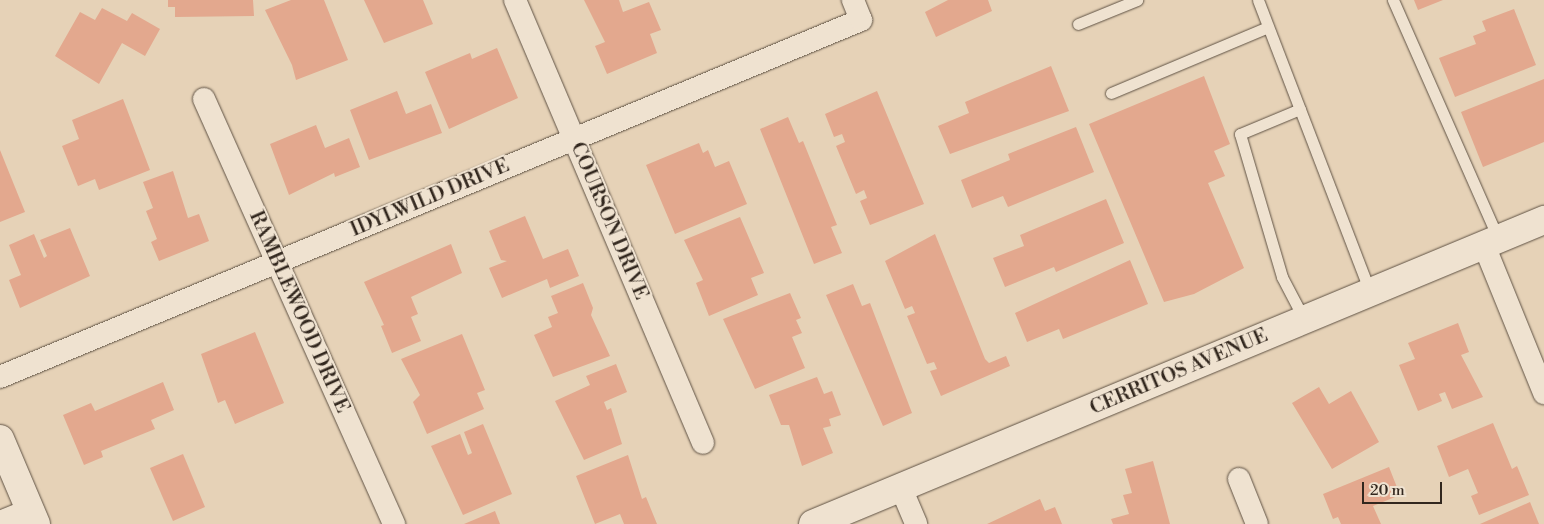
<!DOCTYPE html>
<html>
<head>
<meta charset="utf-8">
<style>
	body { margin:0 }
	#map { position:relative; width:1544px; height:524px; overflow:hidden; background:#e6d2b7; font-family:"Libre Bodoni",serif }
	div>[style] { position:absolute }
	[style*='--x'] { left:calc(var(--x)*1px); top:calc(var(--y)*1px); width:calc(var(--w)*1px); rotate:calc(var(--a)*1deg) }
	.building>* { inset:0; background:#e3a88e }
	.roads { filter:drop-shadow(0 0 1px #5f5244) drop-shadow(0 0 1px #5f5244) }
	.service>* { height:11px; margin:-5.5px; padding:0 5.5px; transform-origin:5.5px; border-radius:5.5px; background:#efe2d0 }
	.minor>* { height:22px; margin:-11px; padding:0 11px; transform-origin:11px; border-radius:11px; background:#efe2d0 }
	.tertiary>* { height:28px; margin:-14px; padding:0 14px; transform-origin:14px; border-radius:14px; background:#efe2d0 }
	.secondary>* { height:28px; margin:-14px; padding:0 14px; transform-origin:14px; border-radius:14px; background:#efe2d0 }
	span { translate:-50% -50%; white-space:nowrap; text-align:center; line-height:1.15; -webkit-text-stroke:4px #efe2d0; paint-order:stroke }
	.street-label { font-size:20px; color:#32271e }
	.scale { position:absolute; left:1362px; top:482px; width:80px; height:22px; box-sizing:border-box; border:2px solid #32271e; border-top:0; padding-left:6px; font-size:15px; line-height:18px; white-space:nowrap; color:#32271e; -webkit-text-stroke:4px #efe2d0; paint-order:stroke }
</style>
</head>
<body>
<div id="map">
	<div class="building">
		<div style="clip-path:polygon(168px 0,253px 0,254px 16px,175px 17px,175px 7px,168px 7px)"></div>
		<div style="clip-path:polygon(291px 0,324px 0,348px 60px,296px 80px,292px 65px,265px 10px)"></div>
		<div style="clip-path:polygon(364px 0,423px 0,433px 24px,384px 43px)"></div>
		<div style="clip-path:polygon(584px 0,619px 0,623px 12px,649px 2px,661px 30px,650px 34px,657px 53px,607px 74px,595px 46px,605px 42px)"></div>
		<div style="clip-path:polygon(948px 0,988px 0,992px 11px,936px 37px,925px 12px)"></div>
		<div style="clip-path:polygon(1414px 0,1443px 0,1418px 10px)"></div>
		<div style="clip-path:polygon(102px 8px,127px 21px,132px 13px,160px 29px,145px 56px,122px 43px,99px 84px,55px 56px,80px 12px,95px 20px)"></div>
		<div style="clip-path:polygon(1514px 9px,1536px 65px,1455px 97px,1439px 58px,1476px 44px,1473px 36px,1486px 31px,1482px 21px)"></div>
		<div style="clip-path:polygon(497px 48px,518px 98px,449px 129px,425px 72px,470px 53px,472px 59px)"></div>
		<div style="clip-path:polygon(1051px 66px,1069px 111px,950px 154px,938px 126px,969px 113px,965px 102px)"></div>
		<div style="clip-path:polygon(1204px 76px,1230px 144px,1214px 151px,1225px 176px,1208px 183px,1244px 268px,1194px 294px,1164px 302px,1089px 124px)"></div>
		<div style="clip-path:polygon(1544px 79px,1544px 142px,1483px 167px,1461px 112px)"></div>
		<div style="clip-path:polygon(397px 91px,406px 114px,431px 104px,442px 133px,369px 160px,350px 110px)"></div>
		<div style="clip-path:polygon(877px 91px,924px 204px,870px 225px,860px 201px,867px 198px,864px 190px,856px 194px,836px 146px,845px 142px,842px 134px,834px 137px,825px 114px)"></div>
		<div style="clip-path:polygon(123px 99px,150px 170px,99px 190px,95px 179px,78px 186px,62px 146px,79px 139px,72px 120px)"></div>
		<div style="clip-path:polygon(788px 117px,799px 143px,803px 141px,837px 225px,831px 227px,842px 253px,814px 264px,760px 129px)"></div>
		<div style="clip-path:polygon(316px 125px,325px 148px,349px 138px,360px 167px,335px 177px,334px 173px,289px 195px,270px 144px)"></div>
		<div style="clip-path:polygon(1076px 127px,1094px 172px,1008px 207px,1003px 196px,972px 208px,961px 180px,1010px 160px,1008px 154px)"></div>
		<div style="clip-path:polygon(699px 143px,703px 153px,708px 150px,715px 167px,729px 161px,747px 204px,675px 234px,646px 165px)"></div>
		<div style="clip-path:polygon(0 150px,25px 212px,0 222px)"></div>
		<div style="clip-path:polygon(173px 171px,188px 218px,199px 214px,209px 241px,159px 261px,151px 242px,157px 239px,146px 211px,153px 208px,143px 182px)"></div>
		<div style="clip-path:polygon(1106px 199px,1124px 243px,1056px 272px,1054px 267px,1005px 287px,993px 258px,1024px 246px,1020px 235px)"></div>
		<div style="clip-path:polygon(525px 216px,543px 259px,568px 249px,579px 276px,550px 288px,547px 279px,502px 298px,489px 268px,507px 261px,501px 260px,489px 231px)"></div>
		<div style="clip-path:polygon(740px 217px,764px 273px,751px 278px,758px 295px,709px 316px,696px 283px,703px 280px,684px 240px)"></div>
		<div style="clip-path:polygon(70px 228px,90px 276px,20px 308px,9px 280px,21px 275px,9px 245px,34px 234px,44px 258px,47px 256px,40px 240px)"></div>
		<div style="clip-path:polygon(935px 234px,985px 359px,989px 363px,1006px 356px,1010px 366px,941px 396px,930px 371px,937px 369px,934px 362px,927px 364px,907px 316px,915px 313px,912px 306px,905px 309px,885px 261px)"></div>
		<div style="clip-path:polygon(451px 244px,462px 273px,411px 297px,418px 314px,411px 317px,421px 341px,392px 353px,381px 326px,384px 325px,364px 282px)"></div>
		<div style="clip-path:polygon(1130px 260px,1148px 304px,1063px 339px,1059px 329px,1027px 342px,1015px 313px)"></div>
		<div style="clip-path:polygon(583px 283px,593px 308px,591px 315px,610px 356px,553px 377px,534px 335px,552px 327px,548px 317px,558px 313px,551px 296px)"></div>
		<div style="clip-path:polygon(853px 284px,862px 306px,870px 303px,912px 413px,883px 426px,826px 295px)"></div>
		<div style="clip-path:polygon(790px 293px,801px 318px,796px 320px,802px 333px,792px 337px,805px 368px,755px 389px,723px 319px)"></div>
		<div style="clip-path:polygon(1458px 323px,1469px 352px,1461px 355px,1483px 397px,1452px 409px,1445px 392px,1439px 394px,1442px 401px,1418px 411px,1399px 365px,1415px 359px,1408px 343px)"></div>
		<div style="clip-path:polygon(255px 332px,284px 403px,235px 424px,225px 400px,218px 403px,201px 354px)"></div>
		<div style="clip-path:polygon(462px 334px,485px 390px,477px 393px,484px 409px,427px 434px,413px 402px,420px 395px,401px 359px)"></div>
		<div style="clip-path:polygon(616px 364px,627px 392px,604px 402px,607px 410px,611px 408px,622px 444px,584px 460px,555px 401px,590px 385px,586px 376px)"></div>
		<div style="clip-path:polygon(817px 377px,824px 394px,832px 391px,841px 415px,829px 419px,831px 426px,823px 428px,833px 453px,802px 466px,789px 425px,781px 425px,769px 395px)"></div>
		<div style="clip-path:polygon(163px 382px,174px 410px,151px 420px,155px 429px,101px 451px,103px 457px,84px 465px,63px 415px,91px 403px,95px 411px)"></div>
		<div style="clip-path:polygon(1319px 387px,1329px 404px,1351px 391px,1379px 442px,1332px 469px,1292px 403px)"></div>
		<div style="clip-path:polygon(1493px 423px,1512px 469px,1517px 466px,1529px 495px,1479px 515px,1471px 496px,1478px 493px,1468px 469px,1449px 477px,1437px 446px)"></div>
		<div style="clip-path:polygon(483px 424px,512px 494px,463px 515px,431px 446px,460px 434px,468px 455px,472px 453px,464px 432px)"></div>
		<div style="clip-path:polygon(183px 454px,205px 507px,173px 521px,150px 468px)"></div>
		<div style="clip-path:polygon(628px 455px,642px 499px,646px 497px,657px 524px,624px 524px,620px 514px,595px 524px,576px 476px)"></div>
		<div style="clip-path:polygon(1153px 461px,1170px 524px,1113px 524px,1111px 519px,1129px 514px,1123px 495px,1132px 493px,1125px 469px)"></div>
		<div style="clip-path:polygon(1389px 467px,1400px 495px,1373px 506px,1381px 524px,1341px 524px,1338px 517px,1333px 519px,1323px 494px)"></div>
		<div style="clip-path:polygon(1040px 499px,1045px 511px,1055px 507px,1062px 524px,987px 524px)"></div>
		<div style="clip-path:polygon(1530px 502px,1539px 524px,1480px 524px)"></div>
		<div style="clip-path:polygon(495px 511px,500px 524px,464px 524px)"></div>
	</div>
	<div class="roads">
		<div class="service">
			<div style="--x:1258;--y:0;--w:313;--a:69"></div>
			<div style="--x:1393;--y:0;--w:260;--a:66.2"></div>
			<div style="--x:1078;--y:24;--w:64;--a:-22.1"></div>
			<div style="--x:1111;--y:93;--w:170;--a:-22.8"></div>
			<div style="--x:1300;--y:109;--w:65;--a:157.4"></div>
			<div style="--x:1240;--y:134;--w:149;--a:73.6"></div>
			<div style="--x:1282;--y:277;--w:47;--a:62.4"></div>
		</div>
		<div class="minor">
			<div style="--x:515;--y:0;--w:481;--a:67"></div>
			<div style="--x:204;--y:99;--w:466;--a:65.9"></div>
			<div style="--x:1484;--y:245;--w:160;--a:67.9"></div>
			<div style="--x:0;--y:377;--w:932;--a:-22.52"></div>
			<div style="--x:861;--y:20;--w:22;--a:-112"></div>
			<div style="--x:1239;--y:479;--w:48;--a:68.2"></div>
			<div style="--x:901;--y:488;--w:39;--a:67"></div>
			<div style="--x:0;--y:522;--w:32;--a:-22"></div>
		</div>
		<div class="tertiary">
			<div style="--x:0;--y:439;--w:92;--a:67"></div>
		</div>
		<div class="secondary">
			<div style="--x:813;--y:524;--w:792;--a:-22.58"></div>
		</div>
	</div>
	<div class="street-label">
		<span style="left:430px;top:198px;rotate:-23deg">IDYLWILD DRIVE</span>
		<span style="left:609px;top:221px;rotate:67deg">COURSON DRIVE</span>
		<span style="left:299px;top:312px;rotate:66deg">RAMBLEWOOD DRIVE</span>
		<span style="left:1179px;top:372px;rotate:-23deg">CERRITOS AVENUE</span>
	</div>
	<div class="scale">20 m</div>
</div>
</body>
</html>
